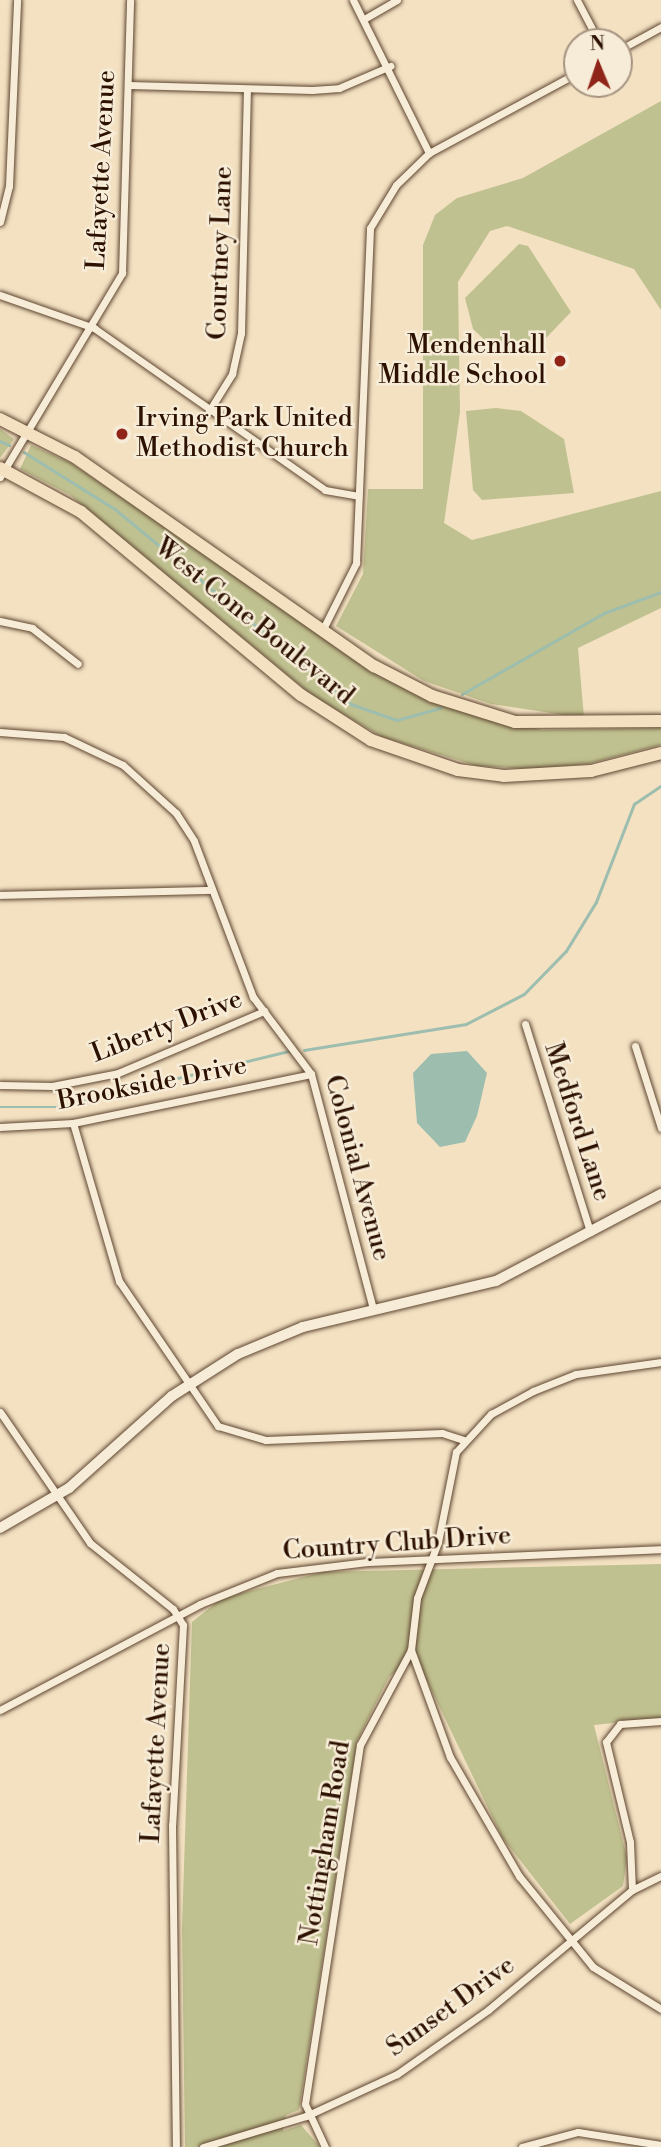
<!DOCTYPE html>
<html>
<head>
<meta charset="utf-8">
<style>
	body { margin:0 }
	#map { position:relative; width:661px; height:2147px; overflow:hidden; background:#f3e1c2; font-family:"Libre Bodoni",serif }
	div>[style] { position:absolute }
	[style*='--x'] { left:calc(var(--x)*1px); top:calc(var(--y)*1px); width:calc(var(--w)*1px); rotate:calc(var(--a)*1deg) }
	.green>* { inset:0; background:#c0c190 }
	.water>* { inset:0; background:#9dbeae }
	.stream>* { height:2.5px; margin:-1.25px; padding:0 1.25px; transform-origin:1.25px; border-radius:1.25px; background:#9dbeae }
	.roads { filter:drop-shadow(0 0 2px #5e4530) drop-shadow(0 0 2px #5e4530) }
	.street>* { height:7px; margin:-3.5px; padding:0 3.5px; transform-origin:3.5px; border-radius:3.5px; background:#f7ecd7 }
	.secondary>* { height:10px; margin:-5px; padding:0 5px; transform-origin:5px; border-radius:5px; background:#f7ecd7 }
	.primary>* { height:12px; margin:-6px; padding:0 6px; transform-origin:6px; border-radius:6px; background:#f3e1c2 }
	.dots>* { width:19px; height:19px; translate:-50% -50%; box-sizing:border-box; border:4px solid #f7ecd7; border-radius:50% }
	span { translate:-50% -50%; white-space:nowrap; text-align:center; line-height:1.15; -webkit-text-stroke:5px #f7ecd7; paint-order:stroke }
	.street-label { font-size:26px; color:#2d1100 }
	.poi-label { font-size:26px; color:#2d1100 }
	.right { translate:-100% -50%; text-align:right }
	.left { translate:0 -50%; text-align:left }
	.north { position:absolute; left:563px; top:28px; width:70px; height:70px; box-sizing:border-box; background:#f7ecd7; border:2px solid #a69481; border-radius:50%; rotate:358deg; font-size:19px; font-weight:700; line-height:28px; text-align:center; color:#2d1100 }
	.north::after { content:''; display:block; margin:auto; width:24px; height:32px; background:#8f2418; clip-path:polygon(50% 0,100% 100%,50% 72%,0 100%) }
</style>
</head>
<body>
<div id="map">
	<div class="green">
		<div style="clip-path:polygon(661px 101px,661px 310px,634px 269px,507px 226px,490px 231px,458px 282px,460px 412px,444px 523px,472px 540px,661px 491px,661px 608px,578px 648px,584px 718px,491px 704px,424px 681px,336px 626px,363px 574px,368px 489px,423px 489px,423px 245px,435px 215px,457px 198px,523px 178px)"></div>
		<div style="clip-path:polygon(519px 244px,528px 246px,571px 312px,546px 338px,489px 344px,473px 329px,465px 298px)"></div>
		<div style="clip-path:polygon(496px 408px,521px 411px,564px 439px,574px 493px,482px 500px,473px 490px,466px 411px)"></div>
		<div style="clip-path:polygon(0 429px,14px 439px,0 458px)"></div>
		<div style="clip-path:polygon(31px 445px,71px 463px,410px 692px,541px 730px,661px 728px,661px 745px,587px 764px,530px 769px,478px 766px,382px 737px,313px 696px,70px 495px,20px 469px)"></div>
		<div style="clip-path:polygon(661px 1564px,661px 1718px,594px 1725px,627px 1858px,623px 1886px,570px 1924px,502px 1837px,415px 1656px,389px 1677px,357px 1741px,299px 2110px,286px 2115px,283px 2131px,301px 2125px,320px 2147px,185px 2147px,182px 1928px,192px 1622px,222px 1598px,323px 1572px)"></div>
	</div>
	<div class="water">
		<div style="clip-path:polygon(467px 1051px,487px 1073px,477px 1116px,465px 1142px,440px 1147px,417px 1123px,413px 1073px,431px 1054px)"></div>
	</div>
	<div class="stream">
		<div style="--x:0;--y:441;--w:10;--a:24"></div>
		<div style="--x:24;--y:452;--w:107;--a:32.1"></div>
		<div style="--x:115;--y:509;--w:306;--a:39.6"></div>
		<div style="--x:351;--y:704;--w:49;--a:19.2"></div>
		<div style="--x:397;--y:720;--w:45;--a:-15.6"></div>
		<div style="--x:462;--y:694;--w:163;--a:-29.7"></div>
		<div style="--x:604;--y:613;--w:61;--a:-20.2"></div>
		<div style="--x:304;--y:1050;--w:164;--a:-9.1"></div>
		<div style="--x:466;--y:1024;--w:65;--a:-27.3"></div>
		<div style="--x:524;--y:994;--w:60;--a:-45.7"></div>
		<div style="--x:566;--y:951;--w:57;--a:-58.5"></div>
		<div style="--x:596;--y:902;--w:105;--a:-68.8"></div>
		<div style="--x:634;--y:804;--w:32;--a:-34"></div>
		<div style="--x:0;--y:1107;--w:59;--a:0"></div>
		<div style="--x:59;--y:1107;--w:237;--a:-13.7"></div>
	</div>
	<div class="roads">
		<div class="street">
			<div style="--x:353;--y:0;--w:171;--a:63.6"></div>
			<div style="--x:577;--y:0;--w:47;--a:62.4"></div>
			<div style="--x:364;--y:19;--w:38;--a:-30"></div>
			<div style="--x:619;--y:50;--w:48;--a:-28.7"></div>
			<div style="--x:129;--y:85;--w:183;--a:1.6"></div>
			<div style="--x:312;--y:90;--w:27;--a:-4"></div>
			<div style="--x:339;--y:88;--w:56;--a:-23.3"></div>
			<div style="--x:0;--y:222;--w:37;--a:-76"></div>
			<div style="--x:9;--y:186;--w:186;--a:-87.5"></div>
			<div style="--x:0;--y:295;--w:100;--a:19.3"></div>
			<div style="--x:94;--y:328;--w:282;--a:35"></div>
			<div style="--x:325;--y:490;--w:34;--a:10"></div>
			<div style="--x:209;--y:411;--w:44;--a:-58.1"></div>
			<div style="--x:232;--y:374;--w:42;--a:-77.6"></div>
			<div style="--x:241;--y:333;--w:243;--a:-88.6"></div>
			<div style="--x:0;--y:477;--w:238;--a:-59.1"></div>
			<div style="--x:122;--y:273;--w:273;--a:-88.3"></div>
			<div style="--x:0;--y:621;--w:33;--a:12"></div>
			<div style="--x:32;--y:628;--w:58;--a:38"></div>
			<div style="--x:323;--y:629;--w:74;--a:-63.4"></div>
			<div style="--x:356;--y:563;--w:335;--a:-87.6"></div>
			<div style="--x:370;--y:228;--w:50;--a:-58.8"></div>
			<div style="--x:396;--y:185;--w:46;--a:-44.1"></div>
			<div style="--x:429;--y:153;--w:168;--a:-28.4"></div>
			<div style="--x:0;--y:732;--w:64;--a:4.5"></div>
			<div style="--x:64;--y:737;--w:65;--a:25.4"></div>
			<div style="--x:123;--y:765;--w:72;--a:42.2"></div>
			<div style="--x:176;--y:813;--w:33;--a:57"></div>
			<div style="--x:194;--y:841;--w:167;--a:69.3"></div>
			<div style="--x:253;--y:997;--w:96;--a:53"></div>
			<div style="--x:311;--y:1074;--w:242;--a:75.2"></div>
			<div style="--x:0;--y:895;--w:212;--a:-1.4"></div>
			<div style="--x:525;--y:1024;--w:218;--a:72.6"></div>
			<div style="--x:635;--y:1046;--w:86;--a:72.4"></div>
			<div style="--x:0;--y:1085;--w:52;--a:1.1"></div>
			<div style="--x:52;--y:1086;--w:67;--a:-11.1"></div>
			<div style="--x:118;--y:1073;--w:159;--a:-23"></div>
			<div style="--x:73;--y:1123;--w:165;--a:73.8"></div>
			<div style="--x:119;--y:1281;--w:176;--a:55.7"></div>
			<div style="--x:218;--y:1426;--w:50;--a:16.3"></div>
			<div style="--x:266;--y:1440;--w:176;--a:-2.3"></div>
			<div style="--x:442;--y:1433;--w:23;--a:18"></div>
			<div style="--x:0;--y:1127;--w:73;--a:-3.1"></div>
			<div style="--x:73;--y:1123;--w:243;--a:-11.6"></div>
			<div style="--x:0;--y:1412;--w:159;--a:55.5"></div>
			<div style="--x:90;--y:1543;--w:106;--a:38.5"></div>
			<div style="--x:173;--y:1609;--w:19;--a:58"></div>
			<div style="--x:183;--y:1625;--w:200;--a:93.1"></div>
			<div style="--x:172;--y:1825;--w:322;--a:89.3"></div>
			<div style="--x:411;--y:1650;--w:114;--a:70"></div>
			<div style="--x:450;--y:1757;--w:138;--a:59.9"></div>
			<div style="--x:519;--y:1876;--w:117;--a:50.9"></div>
			<div style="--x:593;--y:1967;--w:80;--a:31.7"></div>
			<div style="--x:0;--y:1710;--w:226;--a:-27.9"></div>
			<div style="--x:200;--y:1604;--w:83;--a:-21.9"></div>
			<div style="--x:277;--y:1573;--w:91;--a:-7"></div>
			<div style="--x:367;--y:1562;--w:294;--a:-2.5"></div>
			<div style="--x:632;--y:1890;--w:48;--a:-92.4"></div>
			<div style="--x:630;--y:1842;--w:103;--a:-103.5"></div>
			<div style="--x:606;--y:1742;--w:23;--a:-52"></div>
			<div style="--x:620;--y:1724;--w:41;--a:-4.2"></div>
			<div style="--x:203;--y:2147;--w:108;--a:-16.8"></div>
			<div style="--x:306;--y:2116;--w:100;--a:-24.8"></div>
			<div style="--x:397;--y:2074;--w:111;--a:-35.1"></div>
			<div style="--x:488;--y:2010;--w:187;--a:-39.8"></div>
			<div style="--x:632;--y:1890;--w:32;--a:-26"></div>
			<div style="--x:325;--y:2147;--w:47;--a:-114.9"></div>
			<div style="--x:305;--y:2104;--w:363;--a:-81.3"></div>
			<div style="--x:360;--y:1745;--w:108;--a:-61.8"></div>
			<div style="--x:411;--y:1650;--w:52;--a:-83.4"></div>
			<div style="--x:417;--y:1598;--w:60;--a:-69.4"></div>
			<div style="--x:438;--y:1542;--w:92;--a:-78.7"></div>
			<div style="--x:456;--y:1452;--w:52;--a:-47.4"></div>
			<div style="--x:491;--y:1414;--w:48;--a:-28.7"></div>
			<div style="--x:533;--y:1391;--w:46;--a:-21.6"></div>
			<div style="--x:576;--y:1374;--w:86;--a:-8"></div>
			<div style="--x:522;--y:2147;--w:58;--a:-15"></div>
			<div style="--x:578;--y:2132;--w:84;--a:8.9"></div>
		</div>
		<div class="secondary">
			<div style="--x:0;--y:1528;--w:80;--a:-30.1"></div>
			<div style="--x:69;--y:1488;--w:138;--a:-41.8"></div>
			<div style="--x:172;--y:1396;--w:78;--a:-32.5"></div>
			<div style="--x:238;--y:1354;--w:70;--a:-22.6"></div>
			<div style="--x:303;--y:1327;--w:198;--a:-13.4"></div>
			<div style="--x:496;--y:1281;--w:187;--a:-27.8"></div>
		</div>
		<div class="primary">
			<div style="--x:0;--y:419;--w:84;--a:26.9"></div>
			<div style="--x:75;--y:457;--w:365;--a:35"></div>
			<div style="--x:374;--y:666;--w:65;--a:27.3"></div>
			<div style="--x:432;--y:696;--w:87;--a:17.4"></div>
			<div style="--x:515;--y:722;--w:146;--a:-0.4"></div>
			<div style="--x:0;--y:468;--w:92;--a:28.5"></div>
			<div style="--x:81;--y:512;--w:286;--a:39.8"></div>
			<div style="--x:301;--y:695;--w:83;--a:32.7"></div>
			<div style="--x:371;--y:740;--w:92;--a:19"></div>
			<div style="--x:458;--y:770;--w:46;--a:7.4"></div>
			<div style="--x:504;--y:776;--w:87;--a:-3.3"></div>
			<div style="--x:591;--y:771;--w:72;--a:-14.4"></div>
		</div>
	</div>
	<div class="dots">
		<div style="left:560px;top:361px;background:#8f2418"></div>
		<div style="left:122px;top:434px;background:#8f2418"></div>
	</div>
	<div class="street-label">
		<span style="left:102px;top:170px;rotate:-87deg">Lafayette Avenue</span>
		<span style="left:221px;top:253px;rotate:-88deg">Courtney Lane</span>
		<span style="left:254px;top:622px;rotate:39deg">West Cone Boulevard</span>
		<span style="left:167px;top:1027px;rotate:-21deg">Liberty Drive</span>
		<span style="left:152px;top:1084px;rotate:-11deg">Brookside Drive</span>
		<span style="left:577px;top:1122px;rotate:72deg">Medford Lane</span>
		<span style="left:357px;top:1168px;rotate:75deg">Colonial Avenue</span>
		<span style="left:397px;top:1544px;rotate:-4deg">Country Club Drive</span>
		<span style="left:157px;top:1743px;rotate:-87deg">Lafayette Avenue</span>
		<span style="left:326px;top:1843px;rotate:-81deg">Nottingham Road</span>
		<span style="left:451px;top:2007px;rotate:-36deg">Sunset Drive</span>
	</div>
	<div class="poi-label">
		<span class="right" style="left:546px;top:361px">Mendenhall<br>Middle School</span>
		<span class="left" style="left:136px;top:434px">Irving Park United<br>Methodist Church</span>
	</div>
	<div class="north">N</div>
</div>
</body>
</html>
